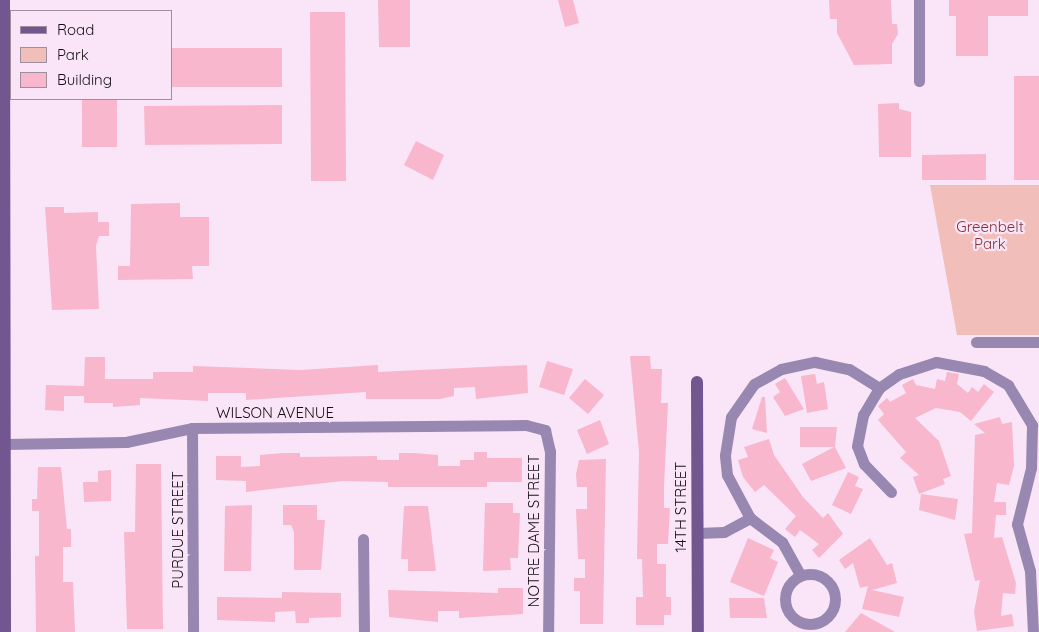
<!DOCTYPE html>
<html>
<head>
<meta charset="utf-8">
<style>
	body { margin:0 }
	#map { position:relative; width:1039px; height:632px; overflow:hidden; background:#f9e5f7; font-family:Quicksand,sans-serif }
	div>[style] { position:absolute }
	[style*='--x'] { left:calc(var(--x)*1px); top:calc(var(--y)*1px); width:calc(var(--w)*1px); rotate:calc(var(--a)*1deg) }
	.green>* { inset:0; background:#f2beba }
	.building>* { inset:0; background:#f8b7cd }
	.street>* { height:11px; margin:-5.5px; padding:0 5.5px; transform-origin:5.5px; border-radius:5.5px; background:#9887b0 }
	.street>.ring { margin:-5.5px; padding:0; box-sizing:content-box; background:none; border:11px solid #9887b0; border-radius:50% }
	.secondary>* { height:12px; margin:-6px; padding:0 6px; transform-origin:6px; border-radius:6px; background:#715690 }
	span { translate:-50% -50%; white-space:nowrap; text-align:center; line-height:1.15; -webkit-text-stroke:4.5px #f9e5f7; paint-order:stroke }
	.park-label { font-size:15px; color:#813232 }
	.street-label { font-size:15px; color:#140e14 }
	.legend { position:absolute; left:10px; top:10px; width:162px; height:90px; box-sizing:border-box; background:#f9e5f7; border:1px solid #9d8f9c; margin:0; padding:6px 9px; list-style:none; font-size:15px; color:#140e14 }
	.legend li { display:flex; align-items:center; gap:10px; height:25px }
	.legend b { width:25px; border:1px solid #9d8f9c }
</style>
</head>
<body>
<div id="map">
	<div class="green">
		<div style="clip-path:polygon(930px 185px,1039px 185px,1039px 335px,957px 335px)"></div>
	</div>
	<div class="building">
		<div style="clip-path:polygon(378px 0,410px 0,410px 47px,379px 47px)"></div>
		<div style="clip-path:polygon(558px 0,573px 0,579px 23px,565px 27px)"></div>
		<div style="clip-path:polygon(829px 0,891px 0,892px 24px,897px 24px,898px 34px,892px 44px,892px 64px,854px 65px,837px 33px,837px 19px,830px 19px)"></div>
		<div style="clip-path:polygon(949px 0,1028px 0,1028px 16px,988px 16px,988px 56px,956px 56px,956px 16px,949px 16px)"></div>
		<div style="clip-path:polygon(310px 12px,345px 12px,346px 181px,311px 181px)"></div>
		<div style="clip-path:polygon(171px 48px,282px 48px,282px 87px,171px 87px)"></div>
		<div style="clip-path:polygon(1014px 76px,1039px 76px,1039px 180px,1014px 180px)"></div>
		<div style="clip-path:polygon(82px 99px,117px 99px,117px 147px,82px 147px)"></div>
		<div style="clip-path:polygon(899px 103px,899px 109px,911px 112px,911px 157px,879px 157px,878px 104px)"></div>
		<div style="clip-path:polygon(282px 105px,282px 144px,145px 145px,144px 106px)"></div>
		<div style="clip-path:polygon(416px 141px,444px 155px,433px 180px,404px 165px)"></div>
		<div style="clip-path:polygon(986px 154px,986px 180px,922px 180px,922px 155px)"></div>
		<div style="clip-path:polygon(180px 203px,180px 217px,209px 217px,209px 266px,192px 266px,193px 279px,118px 280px,118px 266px,130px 266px,131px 204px)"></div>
		<div style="clip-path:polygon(45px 207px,64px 207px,64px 213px,98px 212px,98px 222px,109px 222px,109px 236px,99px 236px,96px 246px,99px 309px,52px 310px)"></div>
		<div style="clip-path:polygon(630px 356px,650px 356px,651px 369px,662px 369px,661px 403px,668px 403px,664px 487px,664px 508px,670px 508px,668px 544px,657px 544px,657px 564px,666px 564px,666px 597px,671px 597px,671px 615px,664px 615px,664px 625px,636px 625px,636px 597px,643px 597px,642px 559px,637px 559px,639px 452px)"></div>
		<div style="clip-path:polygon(85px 357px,105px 357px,105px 379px,153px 379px,153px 372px,193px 372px,193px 366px,300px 370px,378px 365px,378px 372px,527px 365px,528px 393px,476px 399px,475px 387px,454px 388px,454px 396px,440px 399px,366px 399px,366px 392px,246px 400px,246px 393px,208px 393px,208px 401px,140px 398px,140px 405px,113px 407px,113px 403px,84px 403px,84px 396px,64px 396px,64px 411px,45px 410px,46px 385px,84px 386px)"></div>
		<div style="clip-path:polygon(547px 361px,573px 369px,564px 395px,539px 387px)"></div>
		<div style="clip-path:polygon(947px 372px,959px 374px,957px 384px,968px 393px,972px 387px,978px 392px,984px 384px,994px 392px,971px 421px,960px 412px,936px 408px,915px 418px,939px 441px,951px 476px,943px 479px,945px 484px,919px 494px,913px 477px,919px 475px,900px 458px,906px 452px,878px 420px,884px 414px,878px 406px,887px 398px,890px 402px,906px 393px,902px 385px,913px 379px,916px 385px,935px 389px,937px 379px,945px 381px)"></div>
		<div style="clip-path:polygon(815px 374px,817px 384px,824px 382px,828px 409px,807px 413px,801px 376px)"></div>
		<div style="clip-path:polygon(785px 378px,804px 409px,785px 416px,773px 397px,780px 392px,775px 384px)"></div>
		<div style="clip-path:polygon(585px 379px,604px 395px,588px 414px,569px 398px)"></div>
		<div style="clip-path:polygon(762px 397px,765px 397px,767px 433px,752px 429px)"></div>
		<div style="clip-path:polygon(1000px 417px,1002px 424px,1012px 422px,1014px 466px,1009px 485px,997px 483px,994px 502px,1006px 502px,1006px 515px,996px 515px,994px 538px,1002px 537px,1016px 583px,1015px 594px,1003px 593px,1001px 616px,1012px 614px,1014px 626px,977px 631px,974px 612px,980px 580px,975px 581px,964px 534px,972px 533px,975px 435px,985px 433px,974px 424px)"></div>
		<div style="clip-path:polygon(600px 420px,609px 444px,587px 454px,577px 430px)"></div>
		<div style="clip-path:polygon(800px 427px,837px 427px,835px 447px,846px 468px,811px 481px,802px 464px,834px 447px,800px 447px)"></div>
		<div style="clip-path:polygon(769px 439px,774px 455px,803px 497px,823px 518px,828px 513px,843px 534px,819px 558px,812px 550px,819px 544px,800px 530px,795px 537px,785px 529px,796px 516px,764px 485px,755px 492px,743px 477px,738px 460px,748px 457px,744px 447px)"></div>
		<div style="clip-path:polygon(474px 452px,487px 452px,487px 458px,522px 458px,522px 482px,487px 482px,487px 487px,388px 487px,388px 482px,342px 481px,246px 492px,246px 481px,216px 480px,216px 456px,241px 456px,241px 467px,260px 466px,260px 455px,283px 453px,300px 453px,300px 457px,377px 456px,377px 460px,399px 460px,399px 453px,414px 453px,438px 455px,438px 466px,460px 466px,460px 460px,474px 460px)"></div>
		<div style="clip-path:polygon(606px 459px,603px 624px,580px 624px,580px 591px,574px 591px,574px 578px,585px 578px,585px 559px,578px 559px,576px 509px,587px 509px,587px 487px,577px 487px,576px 474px,579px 460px)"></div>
		<div style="clip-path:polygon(136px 464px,161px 464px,163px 629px,127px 629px,124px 532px,135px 532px)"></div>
		<div style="clip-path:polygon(38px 467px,61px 467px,67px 529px,71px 529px,71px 547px,63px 547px,63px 582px,73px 582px,75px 632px,36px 632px,35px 556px,39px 556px,39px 511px,32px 511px,32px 499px,37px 499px)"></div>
		<div style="clip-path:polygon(111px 470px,111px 501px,84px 502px,83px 482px,98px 482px,98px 471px)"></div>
		<div style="clip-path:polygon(848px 472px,859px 477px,855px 486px,863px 489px,851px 514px,832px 505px)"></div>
		<div style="clip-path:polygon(921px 494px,958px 499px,955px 520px,919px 510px)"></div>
		<div style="clip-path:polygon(485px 503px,513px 503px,513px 513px,520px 513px,518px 558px,510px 558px,511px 570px,483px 571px)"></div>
		<div style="clip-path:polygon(252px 505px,251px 571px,224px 571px,225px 506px)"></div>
		<div style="clip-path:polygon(283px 505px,317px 505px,317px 520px,325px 520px,321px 570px,294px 570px,294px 532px,291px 525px,283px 525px)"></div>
		<div style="clip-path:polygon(404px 506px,428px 506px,436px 571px,408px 571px,408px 559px,401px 559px)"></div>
		<div style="clip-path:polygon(748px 538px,774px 550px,770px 558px,778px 562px,764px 596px,730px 582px)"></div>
		<div style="clip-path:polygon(870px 538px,887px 565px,892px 563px,897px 583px,872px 590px,904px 597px,899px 617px,862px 609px,868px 586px,860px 588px,853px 563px,845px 569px,839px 560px)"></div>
		<div style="clip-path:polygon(498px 588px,523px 588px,523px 614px,459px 618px,459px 611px,438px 611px,438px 622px,389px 617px,388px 590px,498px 593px)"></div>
		<div style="clip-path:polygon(282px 592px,341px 593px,341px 617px,309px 618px,309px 623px,296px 623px,295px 611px,275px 612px,275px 622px,217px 620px,217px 597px,282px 598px)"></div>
		<div style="clip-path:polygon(729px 598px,764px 598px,767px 618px,730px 618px)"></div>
		<div style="clip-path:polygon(861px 613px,895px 632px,845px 632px)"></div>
	</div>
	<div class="street">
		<div style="--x:919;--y:0;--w:81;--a:90"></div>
		<div style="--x:976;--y:342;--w:63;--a:0"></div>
		<div style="--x:192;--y:428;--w:204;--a:89.7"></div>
		<div style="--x:5;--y:444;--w:121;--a:-0.9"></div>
		<div style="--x:126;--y:442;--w:67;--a:-12"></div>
		<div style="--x:192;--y:428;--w:334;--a:-0.5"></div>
		<div style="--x:526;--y:425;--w:20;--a:15"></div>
		<div style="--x:545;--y:430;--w:22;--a:77"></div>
		<div style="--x:550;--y:451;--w:181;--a:90.6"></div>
		<div style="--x:891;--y:492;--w:39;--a:-134"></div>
		<div style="--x:864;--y:464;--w:19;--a:-111"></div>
		<div style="--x:857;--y:446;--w:32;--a:-79"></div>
		<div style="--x:863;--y:415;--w:31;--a:-59"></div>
		<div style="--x:879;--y:388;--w:24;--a:-35"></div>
		<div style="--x:899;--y:374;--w:39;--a:-18"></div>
		<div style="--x:936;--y:362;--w:49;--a:10.6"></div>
		<div style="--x:984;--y:371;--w:28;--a:30"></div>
		<div style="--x:1008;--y:385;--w:47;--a:59"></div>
		<div style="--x:1032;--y:425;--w:43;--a:91.3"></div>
		<div style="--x:1031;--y:468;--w:58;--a:104"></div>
		<div style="--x:1017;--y:524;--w:49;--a:74.5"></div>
		<div style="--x:1030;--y:571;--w:61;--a:87.2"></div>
		<div style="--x:750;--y:518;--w:49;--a:-118.1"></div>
		<div style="--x:727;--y:475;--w:20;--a:-96"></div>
		<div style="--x:725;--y:455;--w:38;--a:-81"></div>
		<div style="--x:731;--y:417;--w:40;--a:-55.1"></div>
		<div style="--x:754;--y:384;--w:31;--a:-29"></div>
		<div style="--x:781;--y:369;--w:35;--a:-12"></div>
		<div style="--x:815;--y:362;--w:35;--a:12"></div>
		<div style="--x:849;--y:369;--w:36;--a:32"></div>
		<div style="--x:750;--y:518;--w:40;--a:37"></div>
		<div style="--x:782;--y:542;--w:38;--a:61"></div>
		<div style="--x:698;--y:533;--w:26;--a:-2"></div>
		<div style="--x:724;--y:532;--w:30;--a:-28"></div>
		<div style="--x:363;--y:539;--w:93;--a:89.4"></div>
		<div class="ring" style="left:785px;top:574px;width:39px;height:39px"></div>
	</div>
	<div class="secondary">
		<div style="--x:4;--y:0;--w:632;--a:89.91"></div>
		<div style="--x:697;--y:382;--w:250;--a:89.8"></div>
	</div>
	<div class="park-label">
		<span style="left:990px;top:235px">Greenbelt<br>Park</span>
	</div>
	<div class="street-label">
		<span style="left:275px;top:413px">WILSON AVENUE</span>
		<span style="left:681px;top:507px;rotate:-90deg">14TH STREET</span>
		<span style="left:178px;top:530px;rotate:-90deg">PURDUE STREET</span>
		<span style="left:534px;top:531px;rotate:-90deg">NOTRE DAME STREET</span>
	</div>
	<ul class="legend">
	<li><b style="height:6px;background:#715690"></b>Road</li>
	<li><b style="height:14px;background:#f2beba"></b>Park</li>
	<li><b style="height:14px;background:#f8b7cd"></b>Building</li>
	</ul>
</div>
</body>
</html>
